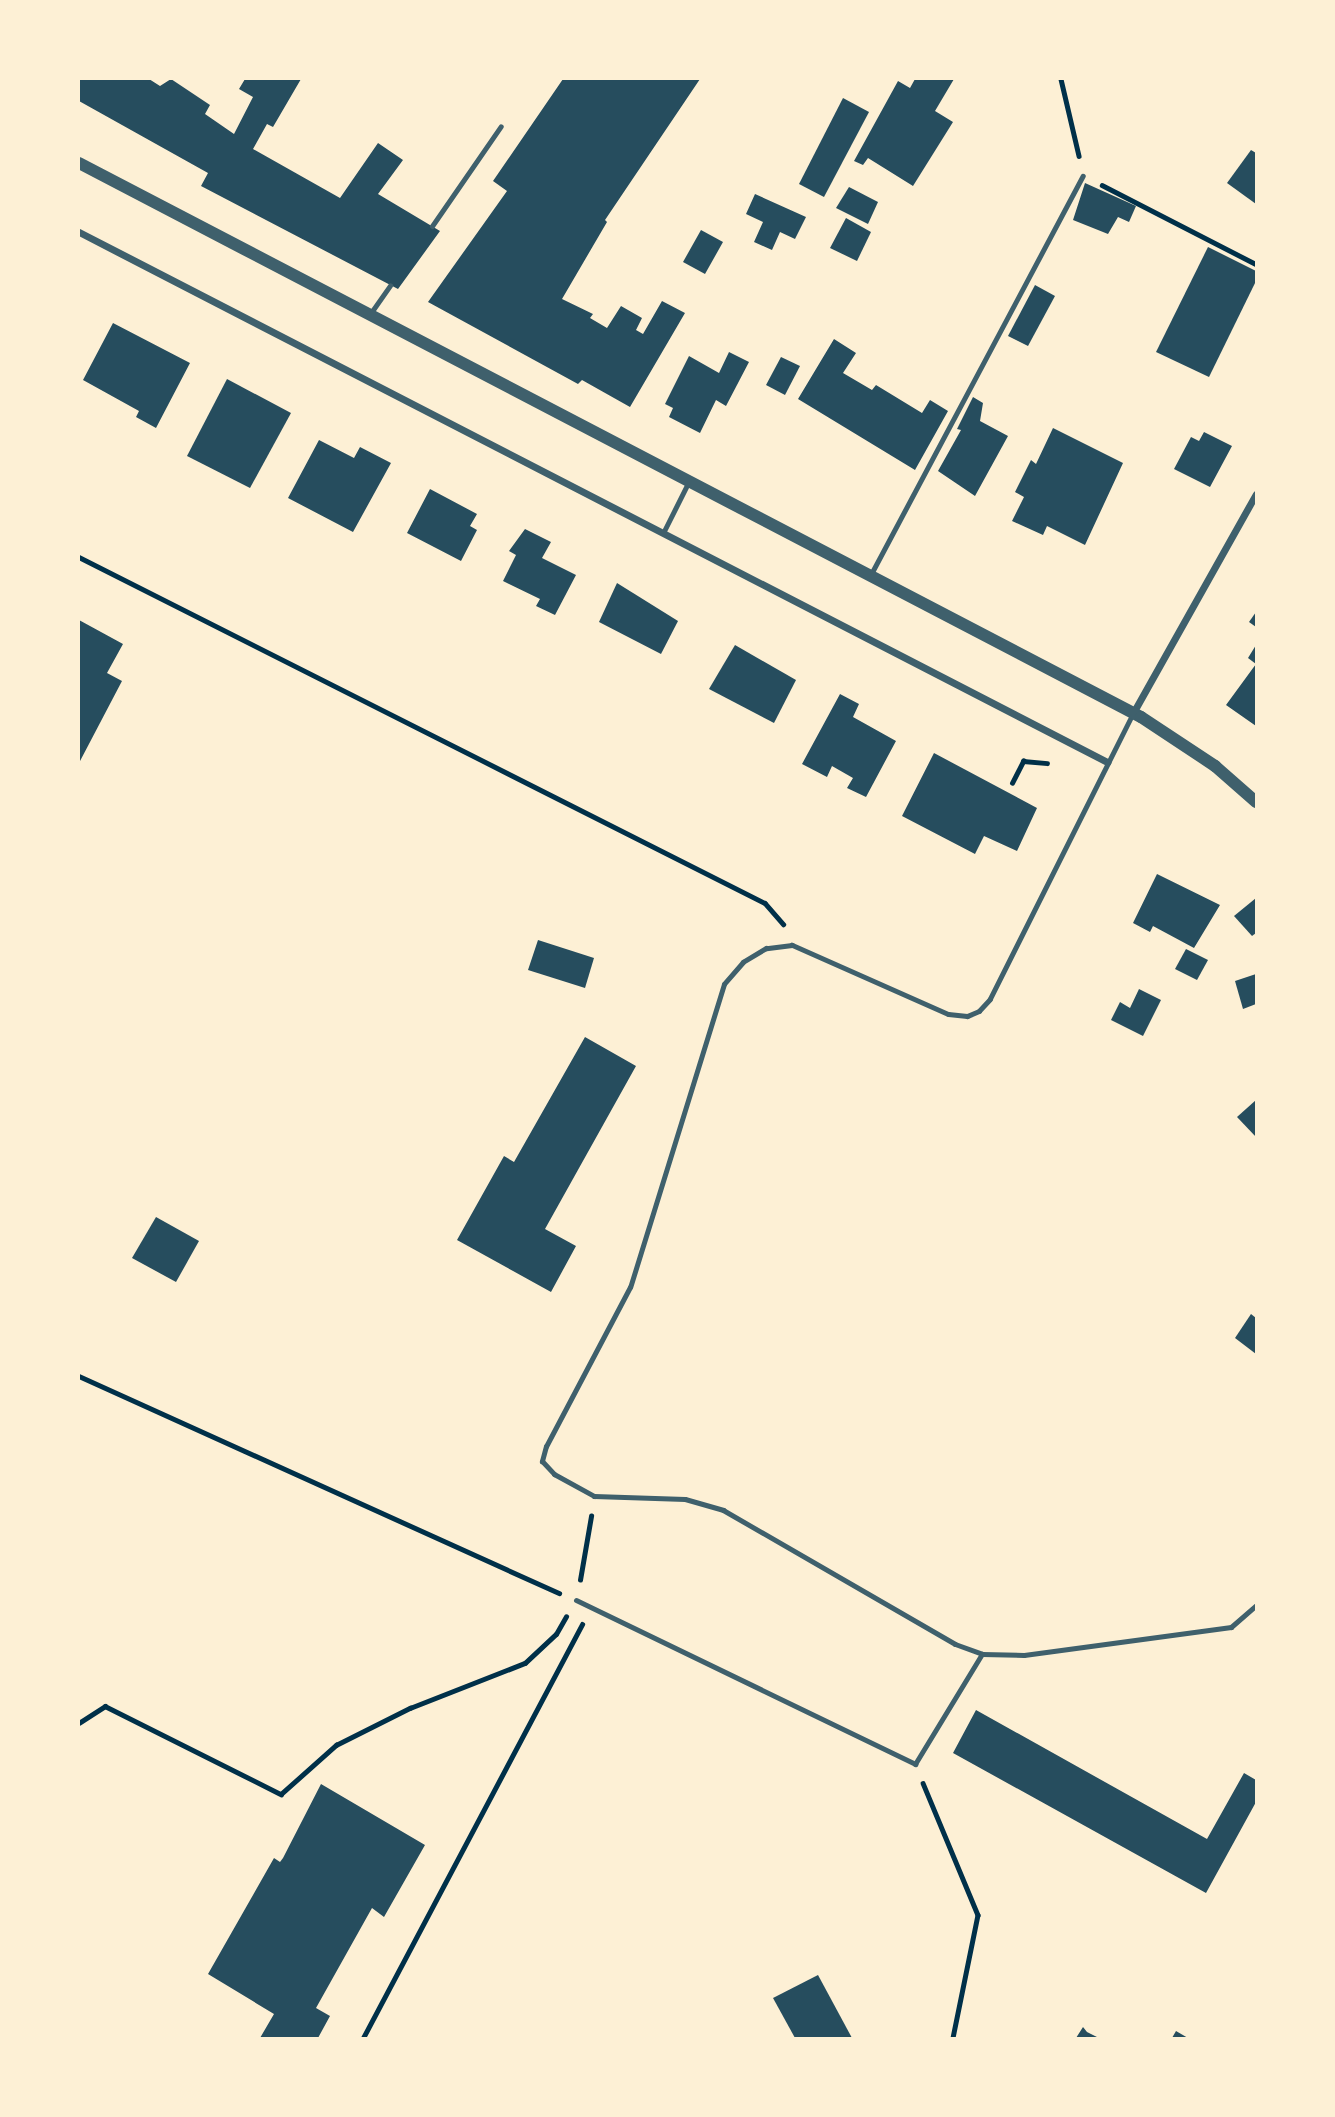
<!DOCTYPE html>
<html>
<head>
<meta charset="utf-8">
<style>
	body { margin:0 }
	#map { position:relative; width:1335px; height:2117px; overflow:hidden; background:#fdf0d5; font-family:"Noto Sans",sans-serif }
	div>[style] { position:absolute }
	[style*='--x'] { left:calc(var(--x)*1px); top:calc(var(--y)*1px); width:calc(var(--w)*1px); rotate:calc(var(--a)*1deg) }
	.building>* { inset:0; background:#264d5e }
	.path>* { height:4.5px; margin:-2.25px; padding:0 2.25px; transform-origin:2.25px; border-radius:2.25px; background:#003049 }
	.service>* { height:5px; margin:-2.5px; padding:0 2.5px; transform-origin:2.5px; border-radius:2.5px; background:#3f606c }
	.minor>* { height:7px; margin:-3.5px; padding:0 3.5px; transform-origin:3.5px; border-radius:3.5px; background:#3f606c }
	.tertiary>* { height:12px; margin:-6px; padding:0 6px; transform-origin:6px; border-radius:6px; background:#3f606c }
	span { translate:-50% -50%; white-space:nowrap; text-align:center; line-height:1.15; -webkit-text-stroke:5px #fdf0d5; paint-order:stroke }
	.frame { position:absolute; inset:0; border:80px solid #fdf0d5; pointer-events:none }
</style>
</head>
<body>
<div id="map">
	<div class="building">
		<div style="clip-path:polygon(79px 79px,149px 79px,160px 86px,171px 79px,210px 105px,205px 114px,234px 134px,253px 97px,239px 89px,245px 79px,301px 79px,273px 127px,267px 124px,253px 149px,340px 198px,378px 143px,403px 160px,378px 194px,440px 231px,398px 289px,201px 186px,208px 173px,79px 101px)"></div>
		<div style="clip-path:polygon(563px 79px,700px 79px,605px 220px,607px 222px,562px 299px,593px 314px,590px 318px,607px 328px,621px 306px,642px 318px,636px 330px,643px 334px,662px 301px,685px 313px,630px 407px,582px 380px,578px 384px,428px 302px,507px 191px,493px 181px)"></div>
		<div style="clip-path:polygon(915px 79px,954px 79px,935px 111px,953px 122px,913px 186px,868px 158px,863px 165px,854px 161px,898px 81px,910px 88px)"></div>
		<div style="clip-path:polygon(843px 98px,869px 112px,824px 197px,799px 184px)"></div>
		<div style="clip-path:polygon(1251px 150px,1256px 153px,1256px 204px,1227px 183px)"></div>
		<div style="clip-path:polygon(1085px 183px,1136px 206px,1129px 222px,1118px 217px,1108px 234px,1073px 220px)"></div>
		<div style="clip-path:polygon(849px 187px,878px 202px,868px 224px,836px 208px)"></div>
		<div style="clip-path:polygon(755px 194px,806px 217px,795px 239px,780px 232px,772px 250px,754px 242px,763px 222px,746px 214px)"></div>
		<div style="clip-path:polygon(846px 218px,871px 232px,857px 261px,830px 248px)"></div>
		<div style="clip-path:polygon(701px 230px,723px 242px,705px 274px,683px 262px)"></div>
		<div style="clip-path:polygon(1208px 247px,1256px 271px,1256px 281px,1209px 377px,1156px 352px)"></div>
		<div style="clip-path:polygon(1035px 285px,1055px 296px,1028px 346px,1008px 336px)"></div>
		<div style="clip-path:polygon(113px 323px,190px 363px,156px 428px,136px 417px,139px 411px,83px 380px)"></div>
		<div style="clip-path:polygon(834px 339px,856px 353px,843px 373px,872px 390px,876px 385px,922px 413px,930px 400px,948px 411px,915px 470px,798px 399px)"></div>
		<div style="clip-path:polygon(729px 352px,749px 362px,726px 406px,716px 400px,700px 433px,669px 417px,673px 408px,665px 404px,689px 356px,719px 373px)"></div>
		<div style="clip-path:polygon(781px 357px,800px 366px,785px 395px,766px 385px)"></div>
		<div style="clip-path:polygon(227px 379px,291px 413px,250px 488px,187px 456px)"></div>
		<div style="clip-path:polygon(973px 397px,983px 403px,980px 421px,1008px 436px,975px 496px,938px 471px,961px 430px,957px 429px)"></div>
		<div style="clip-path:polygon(1053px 428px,1123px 463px,1085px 545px,1047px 526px,1043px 535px,1012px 521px,1024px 497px,1015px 492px,1031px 460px,1036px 464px)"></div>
		<div style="clip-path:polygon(1204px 432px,1232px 446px,1210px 487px,1174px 469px,1191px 437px,1199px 441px)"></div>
		<div style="clip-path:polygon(319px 440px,354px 458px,360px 447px,391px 463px,353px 532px,288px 498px)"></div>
		<div style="clip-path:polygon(430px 489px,477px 514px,470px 526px,477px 530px,461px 561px,407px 533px)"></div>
		<div style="clip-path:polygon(525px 529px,551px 542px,542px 558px,576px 575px,555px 615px,536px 606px,540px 599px,503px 581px,516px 555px,509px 551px)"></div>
		<div style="clip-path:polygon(617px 583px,678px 621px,661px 654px,599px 622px)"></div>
		<div style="clip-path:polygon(1256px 612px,1256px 627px,1249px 622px)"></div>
		<div style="clip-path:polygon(79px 620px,123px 644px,107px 673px,122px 681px,79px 763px)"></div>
		<div style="clip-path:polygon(735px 645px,796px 680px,774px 723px,709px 689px)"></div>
		<div style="clip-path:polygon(1256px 645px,1256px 726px,1226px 705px,1256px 664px,1248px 658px)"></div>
		<div style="clip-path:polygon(840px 694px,859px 704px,853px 717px,896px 741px,866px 797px,847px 788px,853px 778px,832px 766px,827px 777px,802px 764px)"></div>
		<div style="clip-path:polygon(934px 753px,1037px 808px,1017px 851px,984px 836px,975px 854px,902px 816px)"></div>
		<div style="clip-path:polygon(1157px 874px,1220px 905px,1194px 948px,1153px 926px,1150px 932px,1133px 923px)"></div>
		<div style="clip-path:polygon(1256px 898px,1256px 933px,1252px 936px,1234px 916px)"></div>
		<div style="clip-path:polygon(538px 940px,594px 958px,585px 988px,528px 970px)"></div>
		<div style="clip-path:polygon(1186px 949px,1208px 960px,1197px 980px,1175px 969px)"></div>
		<div style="clip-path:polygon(1256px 974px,1256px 1004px,1243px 1009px,1235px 981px)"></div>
		<div style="clip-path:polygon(1139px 989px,1161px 1000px,1143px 1036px,1111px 1020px,1120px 1002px,1130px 1008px)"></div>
		<div style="clip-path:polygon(585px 1037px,636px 1066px,545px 1229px,576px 1246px,551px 1292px,457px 1240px,504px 1156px,514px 1162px)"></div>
		<div style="clip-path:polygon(1256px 1100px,1256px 1137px,1237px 1117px)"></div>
		<div style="clip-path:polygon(156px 1217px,199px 1241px,176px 1282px,132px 1258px)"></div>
		<div style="clip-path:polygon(1251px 1314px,1256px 1318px,1256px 1354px,1235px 1338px)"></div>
		<div style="clip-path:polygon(976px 1710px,1207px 1839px,1244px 1773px,1256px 1780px,1256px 1802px,1206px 1893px,953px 1753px)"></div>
		<div style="clip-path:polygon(321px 1784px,425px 1845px,384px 1917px,372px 1908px,316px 2008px,330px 2016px,318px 2038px,260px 2038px,274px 2014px,208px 1974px,274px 1858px,280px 1862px,283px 1858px)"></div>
		<div style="clip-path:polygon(818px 1975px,852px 2038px,795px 2038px,773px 1998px)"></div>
		<div style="clip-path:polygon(1083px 2027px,1087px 2032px,1099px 2038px,1076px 2038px)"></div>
		<div style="clip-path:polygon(1176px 2031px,1188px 2038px,1172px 2038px)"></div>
	</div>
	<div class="path">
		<div style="--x:1061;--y:79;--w:79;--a:76.8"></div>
		<div style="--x:1102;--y:185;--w:173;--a:27.2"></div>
		<div style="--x:79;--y:557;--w:768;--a:26.77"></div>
		<div style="--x:765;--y:903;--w:28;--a:49"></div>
		<div style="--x:1012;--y:783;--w:25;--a:-63"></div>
		<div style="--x:1023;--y:761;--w:24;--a:5"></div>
		<div style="--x:79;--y:1376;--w:527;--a:24.33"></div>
		<div style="--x:580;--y:1580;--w:65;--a:-80.2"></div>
		<div style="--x:79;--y:1723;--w:31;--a:-33"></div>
		<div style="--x:105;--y:1706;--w:197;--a:26.6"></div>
		<div style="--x:281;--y:1794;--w:74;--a:-41.7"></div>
		<div style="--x:336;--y:1745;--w:83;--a:-26.6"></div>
		<div style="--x:410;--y:1708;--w:123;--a:-21.4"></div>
		<div style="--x:525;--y:1663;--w:42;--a:-43.1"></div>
		<div style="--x:556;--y:1634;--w:20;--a:-60"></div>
		<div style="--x:923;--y:1783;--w:143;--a:67.4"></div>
		<div style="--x:978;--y:1915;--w:126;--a:101.5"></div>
		<div style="--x:363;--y:2038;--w:468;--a:-62.1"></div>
	</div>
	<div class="service">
		<div style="--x:432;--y:226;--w:121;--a:-55.4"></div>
		<div style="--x:370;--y:314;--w:35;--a:-55"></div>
		<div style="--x:663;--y:533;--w:56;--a:-63.4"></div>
		<div style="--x:871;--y:574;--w:451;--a:-62"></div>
		<div style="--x:1133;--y:713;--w:320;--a:116.6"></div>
		<div style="--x:990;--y:999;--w:16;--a:133"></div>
		<div style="--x:979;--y:1011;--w:13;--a:157"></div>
		<div style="--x:967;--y:1016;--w:19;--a:-174"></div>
		<div style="--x:948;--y:1014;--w:171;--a:-156.1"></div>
		<div style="--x:792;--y:945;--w:26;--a:173"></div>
		<div style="--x:766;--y:948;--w:27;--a:149"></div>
		<div style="--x:743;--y:962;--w:29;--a:131"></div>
		<div style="--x:724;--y:984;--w:317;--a:107.2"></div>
		<div style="--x:630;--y:1287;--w:180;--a:117.8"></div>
		<div style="--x:546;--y:1446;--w:16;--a:105"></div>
		<div style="--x:542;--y:1461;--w:18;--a:47"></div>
		<div style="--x:554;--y:1474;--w:46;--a:28.8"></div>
		<div style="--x:594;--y:1496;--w:91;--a:1.9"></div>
		<div style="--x:685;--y:1499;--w:40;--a:16"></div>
		<div style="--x:723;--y:1510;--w:268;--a:30"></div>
		<div style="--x:955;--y:1644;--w:29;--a:20"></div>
		<div style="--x:982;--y:1654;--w:42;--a:1.4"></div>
		<div style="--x:1024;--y:1655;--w:209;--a:-7.7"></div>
		<div style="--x:1231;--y:1627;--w:33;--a:-41"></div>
		<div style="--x:576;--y:1600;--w:377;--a:25.8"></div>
		<div style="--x:915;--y:1764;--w:129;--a:-58.7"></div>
	</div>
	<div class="minor">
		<div style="--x:79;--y:232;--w:1157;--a:27.27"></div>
		<div style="--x:1133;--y:713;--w:251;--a:-60.7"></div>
	</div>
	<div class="tertiary">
		<div style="--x:79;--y:163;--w:1198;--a:27.55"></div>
		<div style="--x:1141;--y:717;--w:89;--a:33.5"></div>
		<div style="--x:1215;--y:766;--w:55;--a:41.3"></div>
	</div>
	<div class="frame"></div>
</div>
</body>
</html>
